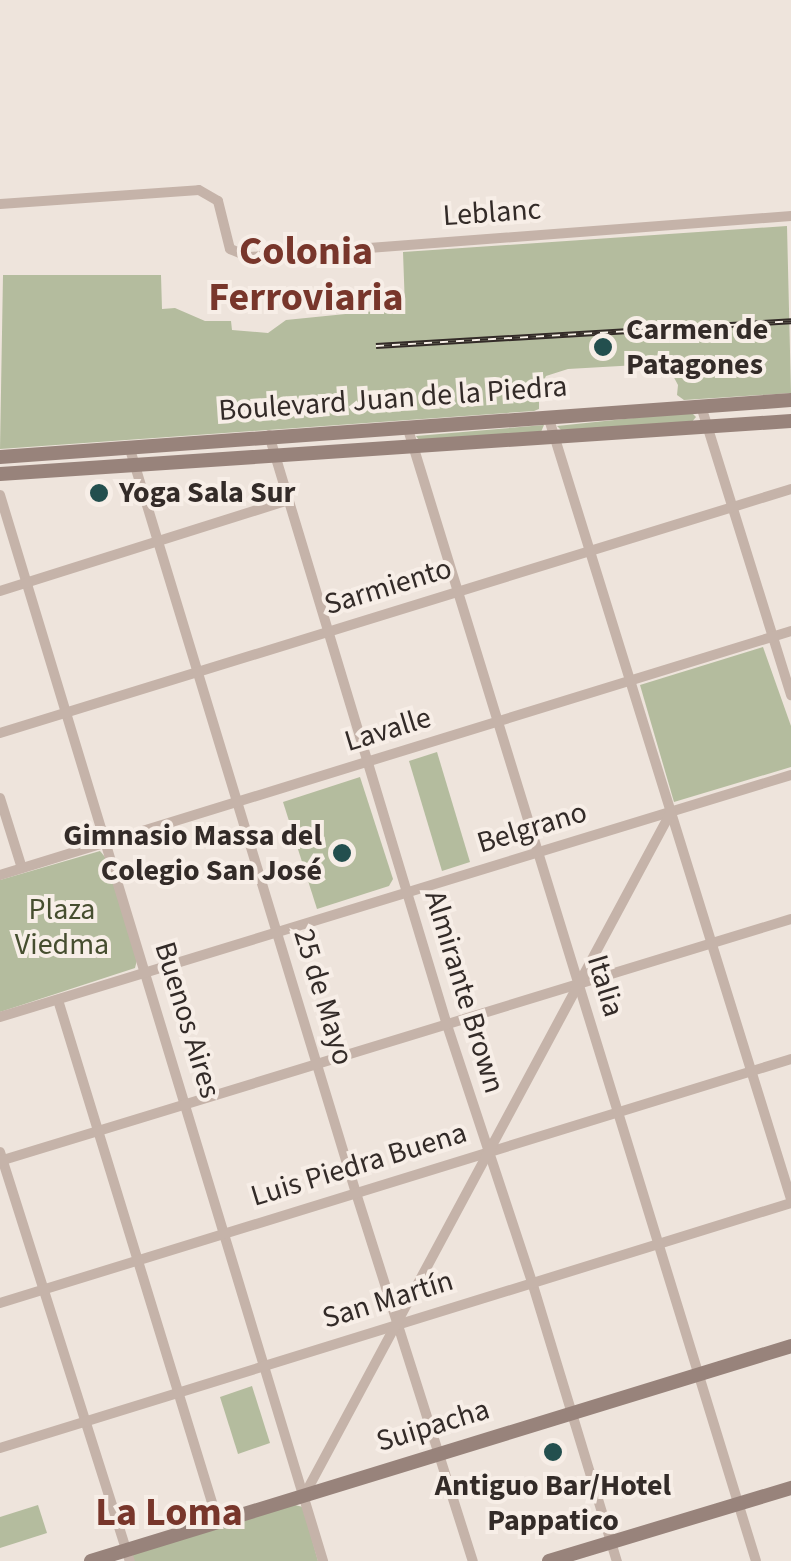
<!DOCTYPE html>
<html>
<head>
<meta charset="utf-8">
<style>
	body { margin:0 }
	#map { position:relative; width:791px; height:1561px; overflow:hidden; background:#eee4dc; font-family:"Source Sans 3",sans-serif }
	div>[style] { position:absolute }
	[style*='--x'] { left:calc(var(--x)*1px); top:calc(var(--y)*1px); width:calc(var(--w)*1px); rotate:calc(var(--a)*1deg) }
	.green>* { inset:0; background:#b4bc9e }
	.street>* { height:10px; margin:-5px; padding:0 5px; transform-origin:5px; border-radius:5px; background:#c5b3a9 }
	.secondary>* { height:14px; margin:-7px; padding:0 7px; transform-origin:7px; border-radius:7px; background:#98837b }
	.rail>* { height:6px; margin-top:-3px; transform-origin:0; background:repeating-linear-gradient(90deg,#f7eee7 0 8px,#332b28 0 16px); box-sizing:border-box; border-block:2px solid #332b28 }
	.dots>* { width:28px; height:28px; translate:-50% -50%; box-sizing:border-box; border:5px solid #f7eee7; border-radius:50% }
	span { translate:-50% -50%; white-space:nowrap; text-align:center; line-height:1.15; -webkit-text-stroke:8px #f7eee7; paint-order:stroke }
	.street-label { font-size:30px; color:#332b28 }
	.poi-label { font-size:30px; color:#332b28; font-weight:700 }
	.left { translate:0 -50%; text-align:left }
	.right { translate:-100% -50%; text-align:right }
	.park-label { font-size:30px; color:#464e2f }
	.district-label { font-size:40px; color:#78362b; font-weight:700 }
</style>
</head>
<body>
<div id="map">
	<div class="green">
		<div style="clip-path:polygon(787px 226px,791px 393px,684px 400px,677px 395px,678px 385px,671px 372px,655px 364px,568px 369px,546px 376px,539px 390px,539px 409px,534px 411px,0 449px,3px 275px,161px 275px,162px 309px,175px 308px,205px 321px,231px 321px,232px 330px,268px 333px,286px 320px,405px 308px,403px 252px)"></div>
		<div style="clip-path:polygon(691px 412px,696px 417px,691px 423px,561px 430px,557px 426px)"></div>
		<div style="clip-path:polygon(544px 425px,541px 432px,419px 440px,416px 436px)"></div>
		<div style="clip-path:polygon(763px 647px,791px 726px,791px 767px,674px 802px,640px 685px)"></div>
		<div style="clip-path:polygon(437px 752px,470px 862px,442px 871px,409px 761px)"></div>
		<div style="clip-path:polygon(360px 777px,393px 879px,389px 886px,317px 909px,283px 802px)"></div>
		<div style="clip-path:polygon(100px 851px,105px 857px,137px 960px,135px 968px,0 1012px,0 880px)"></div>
		<div style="clip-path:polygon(252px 1386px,270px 1443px,238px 1454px,220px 1397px)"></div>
		<div style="clip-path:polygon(38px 1505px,47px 1533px,0 1548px,0 1517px)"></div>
		<div style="clip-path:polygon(295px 1505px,303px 1507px,318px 1561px,133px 1561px,133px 1553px)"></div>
	</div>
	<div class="street">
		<div style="--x:0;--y:204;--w:199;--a:-4"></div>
		<div style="--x:199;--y:190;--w:22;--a:30"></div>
		<div style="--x:218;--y:201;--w:49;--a:76"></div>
		<div style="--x:230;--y:249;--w:22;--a:22"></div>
		<div style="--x:250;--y:257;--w:543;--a:-4.33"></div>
		<div style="--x:701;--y:406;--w:303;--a:72.7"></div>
		<div style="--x:548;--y:416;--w:820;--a:72.76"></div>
		<div style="--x:407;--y:426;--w:1187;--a:72.91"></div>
		<div style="--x:269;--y:435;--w:616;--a:73.21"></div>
		<div style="--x:447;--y:1025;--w:271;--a:71.7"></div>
		<div style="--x:532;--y:1282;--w:292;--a:73.1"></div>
		<div style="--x:129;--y:446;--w:781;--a:73.1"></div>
		<div style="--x:356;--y:1193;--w:386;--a:72.4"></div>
		<div style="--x:0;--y:495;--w:1114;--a:73.14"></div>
		<div style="--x:0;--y:591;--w:302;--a:-17.5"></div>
		<div style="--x:0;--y:733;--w:828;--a:-17.14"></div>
		<div style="--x:0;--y:798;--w:73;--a:72.6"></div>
		<div style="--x:0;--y:875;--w:828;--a:-17.14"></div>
		<div style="--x:58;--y:1000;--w:546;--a:72.96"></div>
		<div style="--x:0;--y:1017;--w:827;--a:-17.01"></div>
		<div style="--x:0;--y:1152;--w:429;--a:72.4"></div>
		<div style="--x:0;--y:1161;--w:827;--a:-17.01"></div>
		<div style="--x:0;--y:1303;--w:828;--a:-17.14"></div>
		<div style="--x:0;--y:1448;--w:828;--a:-17.21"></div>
		<div style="--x:305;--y:1494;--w:774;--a:-61.78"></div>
	</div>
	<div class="secondary">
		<div style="--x:0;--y:457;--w:793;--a:-4.12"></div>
		<div style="--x:0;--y:474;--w:793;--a:-3.83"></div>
		<div style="--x:91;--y:1561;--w:732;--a:-17.07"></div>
		<div style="--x:549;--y:1561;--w:253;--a:-16.8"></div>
	</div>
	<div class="rail">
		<div style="--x:376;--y:346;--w:416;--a:-3.4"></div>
	</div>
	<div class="dots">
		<div style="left:603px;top:347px;background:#234f4e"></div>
		<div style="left:99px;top:493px;background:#234f4e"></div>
		<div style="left:342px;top:853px;background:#234f4e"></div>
		<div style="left:553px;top:1452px;background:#234f4e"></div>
	</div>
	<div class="street-label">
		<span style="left:492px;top:213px;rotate:-4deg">Leblanc</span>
		<span style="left:393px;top:399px;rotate:-4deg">Boulevard Juan de la Piedra</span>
		<span style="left:388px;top:587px;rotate:-17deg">Sarmiento</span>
		<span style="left:388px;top:730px;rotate:-17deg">Lavalle</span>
		<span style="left:532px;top:828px;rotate:-17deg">Belgrano</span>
		<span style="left:605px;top:986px;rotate:73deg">Italia</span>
		<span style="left:464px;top:992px;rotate:73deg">Almirante Brown</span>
		<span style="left:323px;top:997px;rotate:73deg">25 de Mayo</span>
		<span style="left:187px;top:1020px;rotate:73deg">Buenos Aires</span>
		<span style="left:359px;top:1165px;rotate:-17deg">Luis Piedra Buena</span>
		<span style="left:388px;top:1300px;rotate:-17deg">San Martín</span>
		<span style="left:433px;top:1426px;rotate:-17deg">Suipacha</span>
	</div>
	<div class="poi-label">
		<span class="left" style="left:626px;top:347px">Carmen de<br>Patagones</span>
		<span class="left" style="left:119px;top:493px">Yoga Sala Sur</span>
		<span class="right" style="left:322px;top:853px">Gimnasio Massa del<br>Colegio San José</span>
		<span style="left:553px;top:1503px">Antiguo Bar/Hotel<br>Pappatico</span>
	</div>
	<div class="park-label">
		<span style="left:62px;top:927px">Plaza<br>Viedma</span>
	</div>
	<div class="district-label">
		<span style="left:306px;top:275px">Colonia<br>Ferroviaria</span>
		<span style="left:169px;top:1513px">La Loma</span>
	</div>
</div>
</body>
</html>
